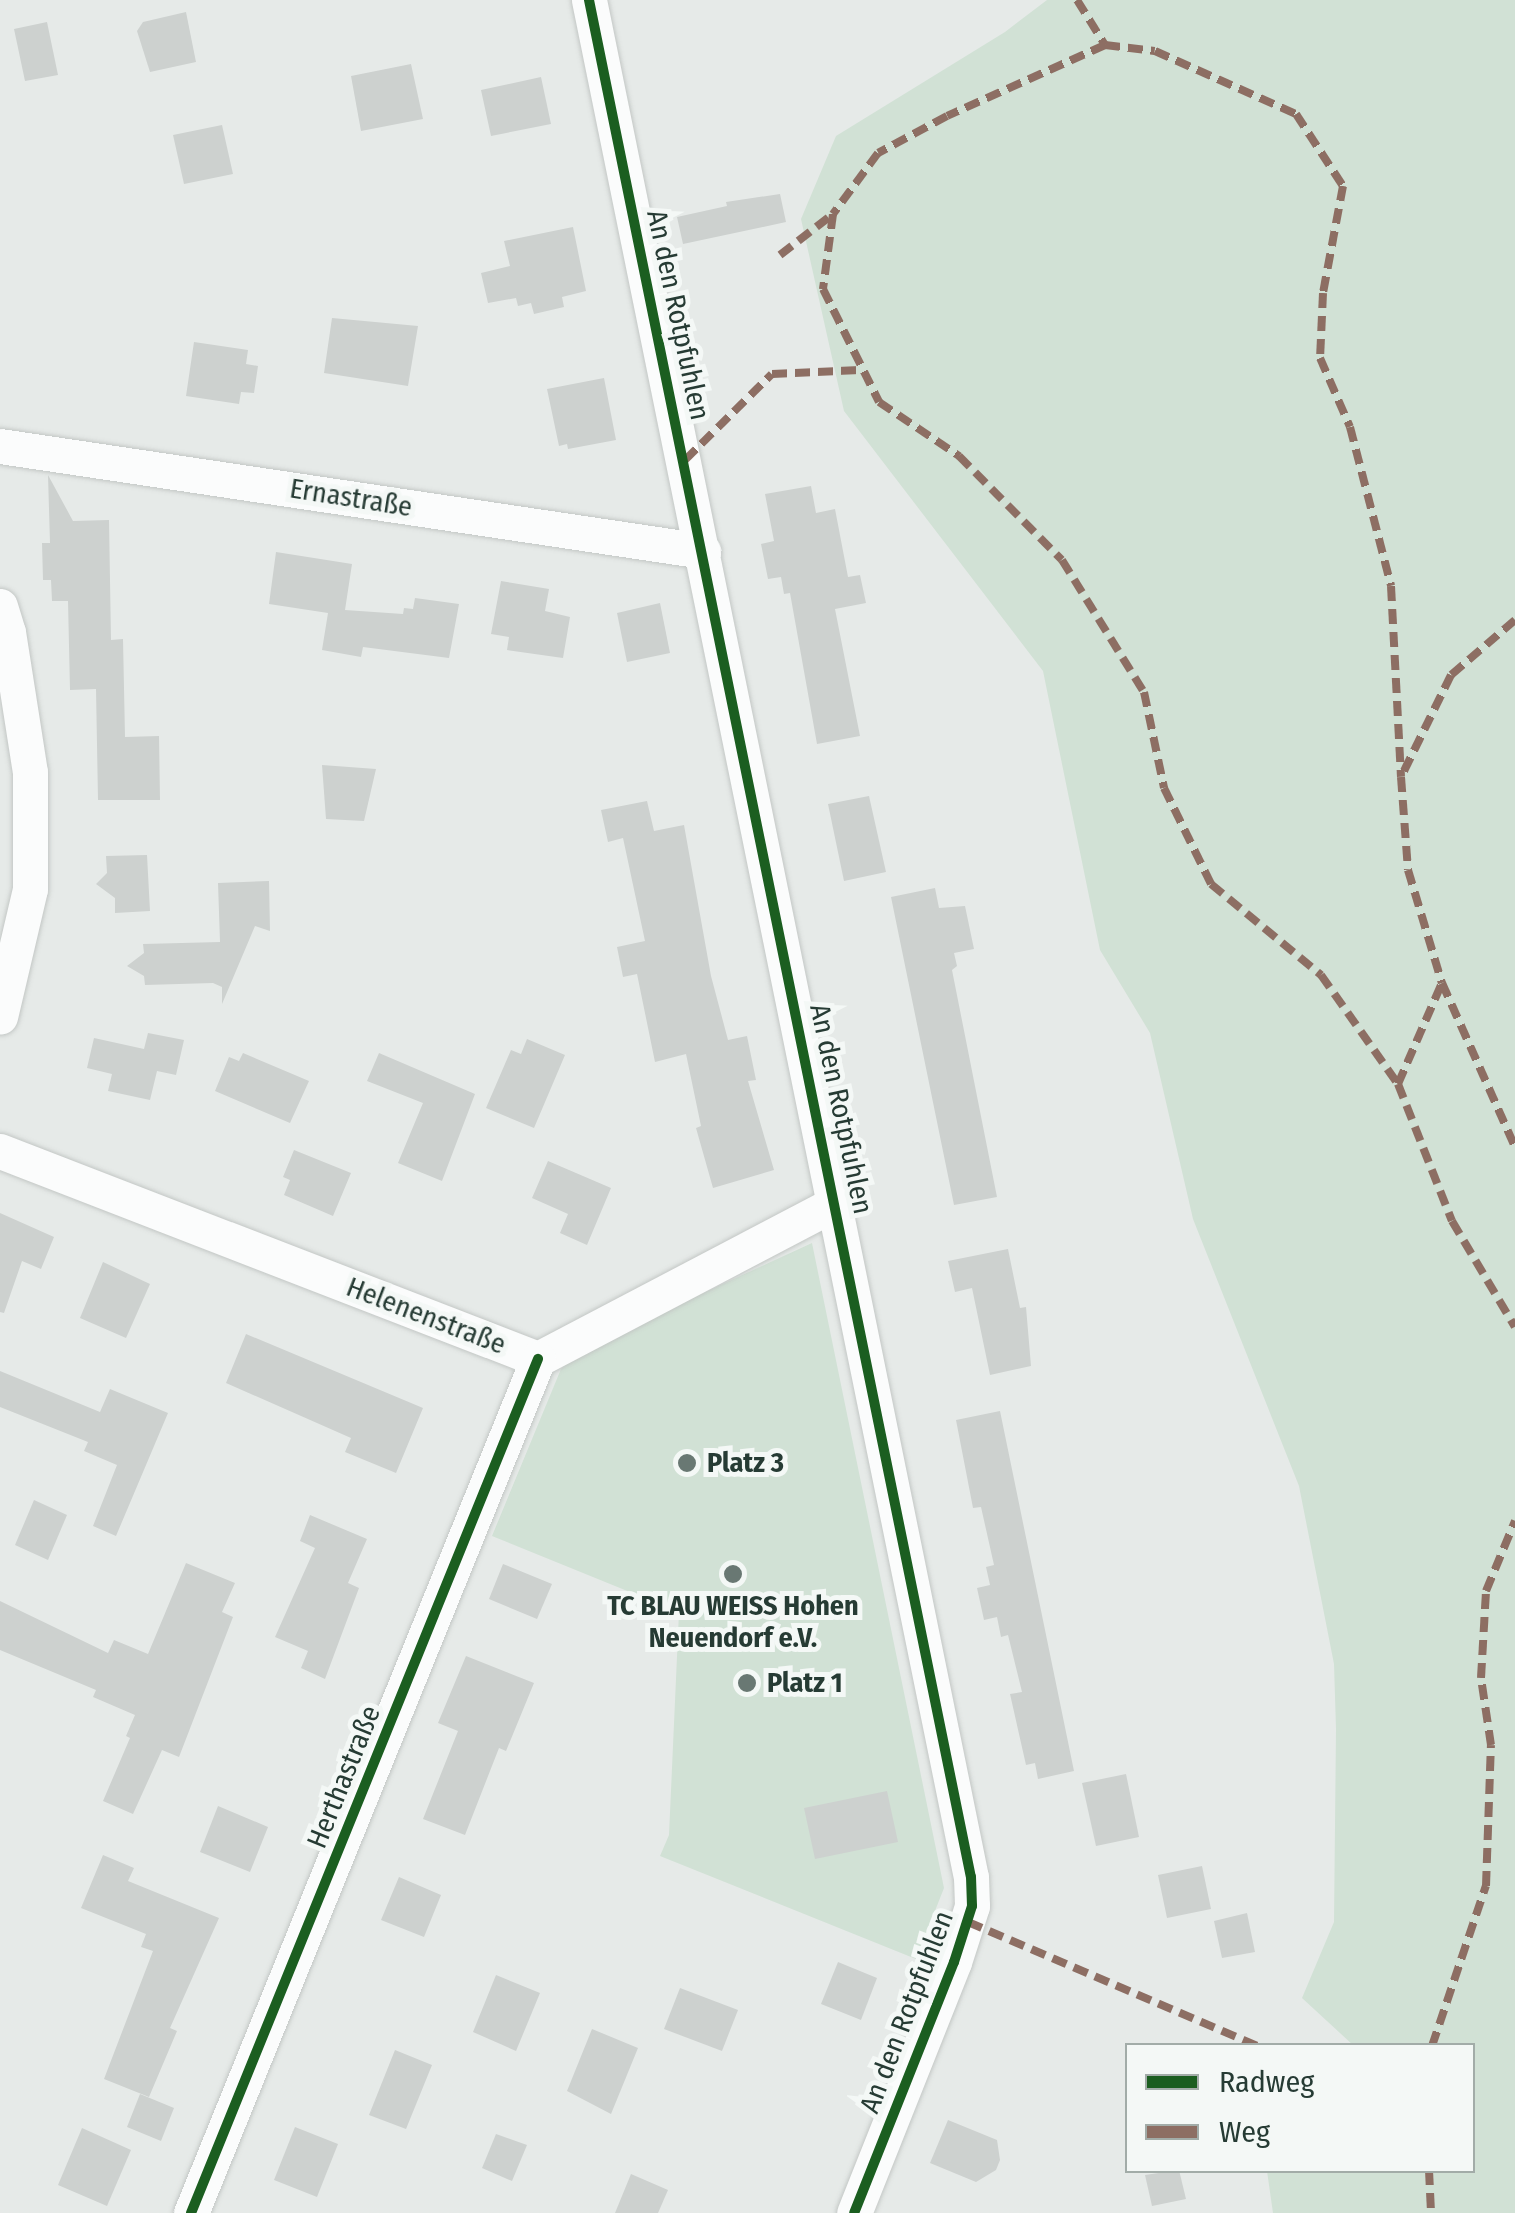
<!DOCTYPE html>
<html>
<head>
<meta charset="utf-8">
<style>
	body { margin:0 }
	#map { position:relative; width:1515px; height:2213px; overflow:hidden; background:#e6eae8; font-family:"Fira Sans Condensed",sans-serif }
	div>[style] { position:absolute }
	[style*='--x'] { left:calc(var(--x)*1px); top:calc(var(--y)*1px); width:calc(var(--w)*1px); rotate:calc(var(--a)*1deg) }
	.green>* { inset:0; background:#d1e1d5 }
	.building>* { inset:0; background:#cdd1cf }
	.roads { filter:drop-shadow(0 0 2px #c3c7c5) drop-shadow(0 0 2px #c3c7c5) }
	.minor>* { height:35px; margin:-17.5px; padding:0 17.5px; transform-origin:17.5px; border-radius:17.5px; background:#fbfcfc }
	.quiet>* { height:8px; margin-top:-4px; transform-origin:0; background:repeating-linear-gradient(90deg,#8d6e63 0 15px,transparent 0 23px) }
	.cycleway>* { height:10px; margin:-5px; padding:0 5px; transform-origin:5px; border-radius:5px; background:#1b5e20 }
	.dots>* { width:28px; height:28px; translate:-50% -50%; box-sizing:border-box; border:5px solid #f4f8f6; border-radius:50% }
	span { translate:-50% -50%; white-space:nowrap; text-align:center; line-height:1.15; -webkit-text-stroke:10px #f4f8f6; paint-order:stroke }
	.street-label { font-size:28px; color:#263b34 }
	.poi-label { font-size:28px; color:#263b34; font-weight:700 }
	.left { translate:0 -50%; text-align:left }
	.legend { position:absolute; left:1125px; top:2043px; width:350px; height:130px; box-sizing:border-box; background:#f4f8f6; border:2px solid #a2aca8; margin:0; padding:12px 18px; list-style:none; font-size:30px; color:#263b34 }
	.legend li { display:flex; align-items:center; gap:20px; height:50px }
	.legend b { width:50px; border:2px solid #a2aca8 }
</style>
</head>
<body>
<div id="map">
	<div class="green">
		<div style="clip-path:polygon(1047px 0,1515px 0,1515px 2213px,1273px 2213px,1267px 2171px,1472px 2170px,1472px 2046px,1353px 2045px,1302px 1998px,1334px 1922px,1336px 1729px,1334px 1664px,1299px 1486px,1193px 1219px,1150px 1033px,1100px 950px,1043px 671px,844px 411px,801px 219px,836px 136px,1005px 32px)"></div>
		<div style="clip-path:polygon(812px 1243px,944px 1888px,916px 1959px,660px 1856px,669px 1835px,679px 1612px,492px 1536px,561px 1369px,581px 1349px)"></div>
	</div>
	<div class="building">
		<div style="clip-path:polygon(186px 12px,196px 62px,150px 72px,137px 31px,143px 22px)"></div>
		<div style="clip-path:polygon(47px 22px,58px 75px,25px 81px,14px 29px)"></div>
		<div style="clip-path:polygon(411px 64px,423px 119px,361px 131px,351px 76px)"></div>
		<div style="clip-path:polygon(541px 77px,551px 124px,491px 136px,481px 90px)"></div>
		<div style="clip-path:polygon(222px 125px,233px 174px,184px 184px,173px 135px)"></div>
		<div style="clip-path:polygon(780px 194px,786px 222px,683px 244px,677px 217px,727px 206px,726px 202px)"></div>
		<div style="clip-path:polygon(573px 227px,586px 291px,562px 297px,564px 307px,534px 314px,531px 303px,518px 306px,516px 298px,488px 303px,481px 273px,510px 266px,504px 241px)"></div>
		<div style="clip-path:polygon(332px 318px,418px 326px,408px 386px,324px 373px)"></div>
		<div style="clip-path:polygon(194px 342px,248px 350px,246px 364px,258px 366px,254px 393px,241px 392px,239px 404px,186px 396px)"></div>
		<div style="clip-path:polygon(604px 378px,616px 440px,568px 449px,567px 444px,559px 446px,547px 389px)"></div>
		<div style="clip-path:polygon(48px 475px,73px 521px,109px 520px,111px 640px,123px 639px,125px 737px,159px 736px,160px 800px,98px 800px,96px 689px,70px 690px,68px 601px,52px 601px,51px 580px,43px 580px,42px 543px,50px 543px)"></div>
		<div style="clip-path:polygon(811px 486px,816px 513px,835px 509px,848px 577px,860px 575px,866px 603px,835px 609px,860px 736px,817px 744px,790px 593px,784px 594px,781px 577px,768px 579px,761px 544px,774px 541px,765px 494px)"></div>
		<div style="clip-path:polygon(276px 552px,352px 564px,345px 610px,403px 614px,404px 608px,413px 609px,415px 598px,459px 604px,449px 658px,363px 647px,361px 657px,322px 650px,328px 613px,269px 604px)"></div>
		<div style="clip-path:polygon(501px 581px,549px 589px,545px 611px,570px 617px,563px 658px,507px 650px,509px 637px,491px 634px)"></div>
		<div style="clip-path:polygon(660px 603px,670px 653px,627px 662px,617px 613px)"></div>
		<div style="clip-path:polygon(322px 765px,376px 769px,364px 821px,326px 819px)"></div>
		<div style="clip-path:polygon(869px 796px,886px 872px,844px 881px,828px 804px)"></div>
		<div style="clip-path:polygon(647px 801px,654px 831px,684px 825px,711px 976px,728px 1040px,747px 1036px,756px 1080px,748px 1081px,774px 1170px,713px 1188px,696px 1128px,701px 1126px,686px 1054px,655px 1062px,637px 974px,623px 977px,617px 947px,645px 941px,623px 838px,608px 842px,601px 810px)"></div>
		<div style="clip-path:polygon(147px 855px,150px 911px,115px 913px,115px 898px,96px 884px,107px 873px,106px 856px)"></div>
		<div style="clip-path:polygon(269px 881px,270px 931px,255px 926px,222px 1004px,222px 987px,213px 983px,145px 985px,144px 976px,127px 966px,144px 953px,143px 944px,220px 942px,218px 883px)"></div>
		<div style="clip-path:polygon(935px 888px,939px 908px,965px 906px,974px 949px,954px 953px,957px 966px,952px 970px,997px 1197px,954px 1205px,891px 897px)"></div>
		<div style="clip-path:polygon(148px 1033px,184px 1040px,176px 1075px,157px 1071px,150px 1100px,108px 1091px,112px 1074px,87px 1068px,94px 1038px,144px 1049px)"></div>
		<div style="clip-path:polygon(527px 1039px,565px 1055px,534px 1128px,486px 1108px,511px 1050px,521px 1054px)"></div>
		<div style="clip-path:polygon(243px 1053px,309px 1081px,290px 1123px,215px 1091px,229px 1057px,239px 1061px)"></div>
		<div style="clip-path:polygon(379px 1053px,475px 1094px,442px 1181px,398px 1163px,423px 1103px,367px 1081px)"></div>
		<div style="clip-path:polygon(294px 1150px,351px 1173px,333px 1216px,284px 1195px,290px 1180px,283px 1177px)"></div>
		<div style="clip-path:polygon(548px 1161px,611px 1188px,587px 1245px,560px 1233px,568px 1214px,532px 1198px)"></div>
		<div style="clip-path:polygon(0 1213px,54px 1237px,41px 1269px,22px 1261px,4px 1313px,0 1312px)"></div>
		<div style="clip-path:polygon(1008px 1249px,1020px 1308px,1026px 1307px,1031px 1366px,990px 1375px,972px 1288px,955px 1292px,948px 1261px)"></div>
		<div style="clip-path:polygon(103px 1262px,150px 1284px,126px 1338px,80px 1318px)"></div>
		<div style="clip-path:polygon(246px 1334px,423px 1408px,396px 1473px,345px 1452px,351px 1438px,226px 1383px)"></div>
		<div style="clip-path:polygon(0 1371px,100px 1412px,110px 1389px,168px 1413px,116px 1536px,93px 1526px,117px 1465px,84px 1451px,88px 1442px,0 1407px)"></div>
		<div style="clip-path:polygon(1000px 1411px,1074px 1771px,1038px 1779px,1035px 1763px,1026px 1765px,1010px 1694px,1022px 1692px,1008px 1635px,1001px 1637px,997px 1617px,984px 1620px,977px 1588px,990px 1585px,986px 1567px,994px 1565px,981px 1507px,973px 1508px,956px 1420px)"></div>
		<div style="clip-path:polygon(34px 1500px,67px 1515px,48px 1560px,15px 1545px)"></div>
		<div style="clip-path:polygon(310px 1515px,367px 1539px,348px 1583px,359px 1588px,325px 1679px,301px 1668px,308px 1651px,275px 1637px,315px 1548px,300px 1541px)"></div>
		<div style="clip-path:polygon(186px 1563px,235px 1583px,222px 1612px,233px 1617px,179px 1757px,162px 1750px,133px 1814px,103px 1801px,130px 1738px,126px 1736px,135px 1715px,93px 1697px,96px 1690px,0 1650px,0 1601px,108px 1653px,114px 1640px,148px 1654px)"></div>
		<div style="clip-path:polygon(503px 1564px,552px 1584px,537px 1619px,489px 1599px)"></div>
		<div style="clip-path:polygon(466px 1656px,534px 1683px,506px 1751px,499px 1748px,465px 1835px,423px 1819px,458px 1731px,438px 1723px)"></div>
		<div style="clip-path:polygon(1126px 1774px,1139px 1837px,1096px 1846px,1082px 1783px)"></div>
		<div style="clip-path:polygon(887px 1791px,898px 1842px,815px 1859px,804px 1808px)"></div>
		<div style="clip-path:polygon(218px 1806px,268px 1827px,250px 1872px,200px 1852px)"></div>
		<div style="clip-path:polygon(103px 1855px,134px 1868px,128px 1881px,219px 1918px,170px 2028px,177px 2031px,149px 2097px,104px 2079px,153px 1951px,141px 1947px,146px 1934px,81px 1908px)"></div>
		<div style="clip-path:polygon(1202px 1866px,1211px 1909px,1167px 1918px,1158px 1875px)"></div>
		<div style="clip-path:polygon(399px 1877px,441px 1895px,424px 1937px,381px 1920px)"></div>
		<div style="clip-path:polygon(1247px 1913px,1255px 1952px,1222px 1958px,1214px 1921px)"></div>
		<div style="clip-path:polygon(838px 1962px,877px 1978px,861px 2020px,821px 2004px)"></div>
		<div style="clip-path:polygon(496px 1975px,540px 1993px,516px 2051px,473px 2032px)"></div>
		<div style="clip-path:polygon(680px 1988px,738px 2010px,722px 2051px,664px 2029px)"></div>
		<div style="clip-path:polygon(592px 2029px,638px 2048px,611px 2114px,567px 2091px)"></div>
		<div style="clip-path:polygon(395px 2050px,432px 2065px,406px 2129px,369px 2115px)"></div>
		<div style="clip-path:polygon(140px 2094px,174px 2108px,161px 2141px,127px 2127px)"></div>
		<div style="clip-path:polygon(948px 2120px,997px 2140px,1000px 2160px,996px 2170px,976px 2182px,930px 2163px)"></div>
		<div style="clip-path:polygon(295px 2127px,338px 2144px,317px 2197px,274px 2180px)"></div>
		<div style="clip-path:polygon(82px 2128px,131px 2150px,107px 2206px,58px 2185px)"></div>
		<div style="clip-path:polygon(496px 2134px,527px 2145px,512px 2181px,482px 2168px)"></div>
		<div style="clip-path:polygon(1179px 2170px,1186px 2199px,1152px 2206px,1145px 2175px)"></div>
		<div style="clip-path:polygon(631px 2174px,668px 2190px,658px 2213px,615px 2213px)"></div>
	</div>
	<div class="roads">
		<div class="minor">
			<div style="--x:589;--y:0;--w:1915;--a:78.5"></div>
			<div style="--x:971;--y:1877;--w:29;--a:88"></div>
			<div style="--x:972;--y:1906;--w:59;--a:107.8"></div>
			<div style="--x:954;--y:1962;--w:270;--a:111.7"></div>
			<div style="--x:0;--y:446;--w:711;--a:8.49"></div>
			<div style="--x:0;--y:606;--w:27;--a:73"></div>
			<div style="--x:8;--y:632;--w:142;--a:81.1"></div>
			<div style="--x:30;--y:772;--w:117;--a:90"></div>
			<div style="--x:30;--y:889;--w:131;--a:103.2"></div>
			<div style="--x:0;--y:1151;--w:577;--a:21.14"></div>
			<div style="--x:538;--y:1359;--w:338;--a:-27.7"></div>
			<div style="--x:191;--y:2213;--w:922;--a:-67.89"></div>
		</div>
	</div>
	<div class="quiet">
		<div style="--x:1077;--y:0;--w:53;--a:58.1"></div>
		<div style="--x:1105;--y:45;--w:173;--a:155.8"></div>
		<div style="--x:947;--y:116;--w:78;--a:151.8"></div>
		<div style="--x:878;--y:153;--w:76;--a:126.4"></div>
		<div style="--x:833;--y:214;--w:76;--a:97.6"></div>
		<div style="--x:823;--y:289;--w:126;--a:63.6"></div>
		<div style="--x:879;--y:402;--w:97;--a:34"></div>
		<div style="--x:959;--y:456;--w:146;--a:45.3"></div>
		<div style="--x:1062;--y:560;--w:155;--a:58.2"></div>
		<div style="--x:1144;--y:692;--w:98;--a:78.2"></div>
		<div style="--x:1164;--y:788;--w:107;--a:63.9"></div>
		<div style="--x:1211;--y:884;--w:143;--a:39.6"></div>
		<div style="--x:1321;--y:975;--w:133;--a:54.8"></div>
		<div style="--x:1398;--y:1084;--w:147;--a:68.5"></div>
		<div style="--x:1452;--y:1221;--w:123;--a:59.3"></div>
		<div style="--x:1105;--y:45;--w:50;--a:6.8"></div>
		<div style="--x:1155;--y:51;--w:154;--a:24.1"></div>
		<div style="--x:1296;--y:114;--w:86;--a:56.9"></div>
		<div style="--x:1343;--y:186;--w:109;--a:100.6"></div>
		<div style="--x:1323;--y:293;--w:65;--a:92.6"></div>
		<div style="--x:1320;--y:358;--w:75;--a:66.5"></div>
		<div style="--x:1350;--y:427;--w:164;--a:75.5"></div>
		<div style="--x:1391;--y:586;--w:191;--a:87"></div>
		<div style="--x:780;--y:255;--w:67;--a:-37.7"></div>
		<div style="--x:685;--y:460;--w:122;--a:-44.7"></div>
		<div style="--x:772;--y:374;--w:88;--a:-2.6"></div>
		<div style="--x:1515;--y:620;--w:84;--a:139.3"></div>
		<div style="--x:1451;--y:675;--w:114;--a:116.1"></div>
		<div style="--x:1401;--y:777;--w:93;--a:85.7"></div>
		<div style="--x:1408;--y:870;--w:118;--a:73.3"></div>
		<div style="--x:1442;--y:983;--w:180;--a:66"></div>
		<div style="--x:1398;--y:1084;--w:110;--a:-66.5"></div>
		<div style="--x:968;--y:1922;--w:314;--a:23.2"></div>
		<div style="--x:1432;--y:2046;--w:169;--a:-71.4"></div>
		<div style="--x:1486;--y:1886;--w:141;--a:-88"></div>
		<div style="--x:1491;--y:1745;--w:68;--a:-98.5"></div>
		<div style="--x:1481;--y:1678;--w:87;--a:-86.7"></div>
		<div style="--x:1486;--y:1591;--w:76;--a:-67.5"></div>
		<div style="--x:1429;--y:2170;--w:43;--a:87.3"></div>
	</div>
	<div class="cycleway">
		<div style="--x:589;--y:0;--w:1915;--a:78.5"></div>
		<div style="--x:971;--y:1877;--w:29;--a:88"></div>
		<div style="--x:972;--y:1906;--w:59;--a:107.8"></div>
		<div style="--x:954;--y:1962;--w:270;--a:111.7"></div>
		<div style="--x:191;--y:2213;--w:922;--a:-67.89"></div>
	</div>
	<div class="dots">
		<div style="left:687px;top:1463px;background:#697873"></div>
		<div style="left:733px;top:1574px;background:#697873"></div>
		<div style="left:747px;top:1683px;background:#697873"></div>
	</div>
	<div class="street-label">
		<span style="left:678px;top:315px;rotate:78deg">An den Rotpfuhlen</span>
		<span style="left:351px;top:498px;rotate:9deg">Ernastraße</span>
		<span style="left:841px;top:1109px;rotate:78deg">An den Rotpfuhlen</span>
		<span style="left:426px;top:1316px;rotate:21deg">Helenenstraße</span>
		<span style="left:344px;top:1777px;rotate:-68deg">Herthastraße</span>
		<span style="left:907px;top:2012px;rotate:-69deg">An den Rotpfuhlen</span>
	</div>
	<div class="poi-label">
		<span class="left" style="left:707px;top:1463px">Platz 3</span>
		<span style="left:733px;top:1622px">TC BLAU WEISS Hohen<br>Neuendorf e.V.</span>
		<span class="left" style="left:767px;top:1683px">Platz 1</span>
	</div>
	<ul class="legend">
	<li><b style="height:12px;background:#1b5e20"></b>Radweg</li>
	<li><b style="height:12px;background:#8d6e63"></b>Weg</li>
	</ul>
</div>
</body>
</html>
